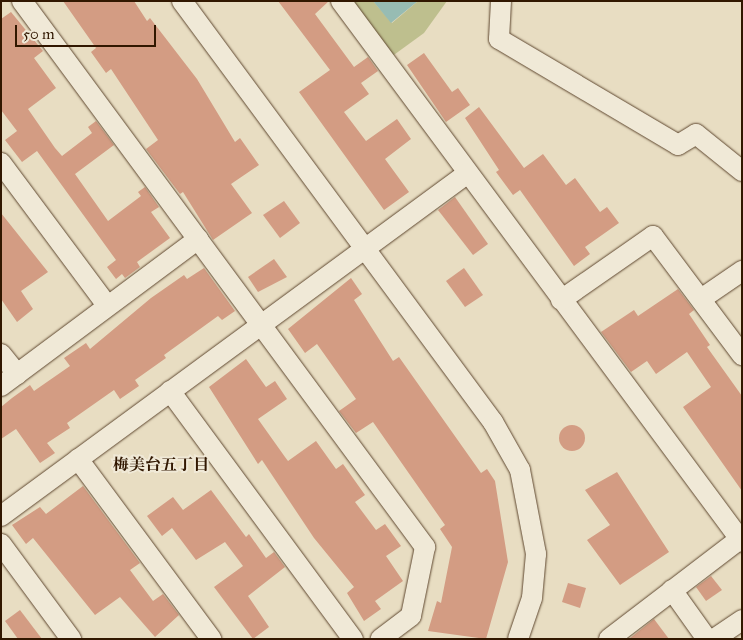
<!DOCTYPE html>
<html>
<head>
<meta charset="utf-8">
<style>
	body { margin:0 }
	#map { position:relative; width:743px; height:640px; overflow:hidden; background:#e8ddc2; font-family:"IM FELL Great Primer","Noto Serif JP",serif }
	div>[style] { position:absolute }
	[style*='--x'] { left:calc(var(--x)*1px); top:calc(var(--y)*1px); width:calc(var(--w)*1px); rotate:calc(var(--a)*1deg) }
	.green>* { inset:0; background:#bebf8e }
	.water>* { inset:0; background:#97bcb3 }
	.building>* { inset:0; background:#d39c83 }
	.round { border-radius:50% }
	.roads { filter:drop-shadow(0 0 1px #5f4830) drop-shadow(0 0 1px #5f4830) }
	.minor>* { height:20px; margin:-10px; padding:0 10px; transform-origin:10px; border-radius:10px; background:#f0e9d7 }
	span { translate:-50% -50%; white-space:nowrap; text-align:center; line-height:1.15; -webkit-text-stroke:4px #f0e9d7; paint-order:stroke }
	.neighbourhood-label { font-size:16px; color:#311700; font-weight:700 }
	.frame { position:absolute; inset:0; border:2px solid #311700; pointer-events:none }
	.scale { position:absolute; left:15px; top:25px; width:141px; height:22px; box-sizing:border-box; border:2px solid #311700; border-top:0; padding-left:6px; font-size:15px; line-height:18px; white-space:nowrap; color:#311700; -webkit-text-stroke:4px #f0e9d7; paint-order:stroke }
</style>
</head>
<body>
<div id="map">
	<div class="green">
		<div style="clip-path:polygon(349px 1px,373px 1px,392px 23px,418px 1px,447px 1px,424px 33px,391px 57px)"></div>
	</div>
	<div class="water">
		<div style="clip-path:polygon(373px 1px,418px 1px,391px 23px)"></div>
	</div>
	<div class="building">
		<div style="clip-path:polygon(63px 1px,134px 1px,147px 21px,150px 18px,197px 79px,235px 142px,240px 138px,259px 165px,231px 184px,252px 213px,213px 240px,183px 192px,180px 194px,146px 149px,158px 140px,111px 69px,106px 73px,91px 52px,96px 48px)"></div>
		<div style="clip-path:polygon(278px 1px,329px 1px,315px 14px,354px 67px,368px 57px,378px 71px,361px 83px,369px 94px,344px 112px,366px 141px,397px 119px,411px 139px,385px 159px,409px 192px,384px 210px,299px 92px,330px 70px)"></div>
		<div style="clip-path:polygon(11px 12px,43px 51px,34px 58px,56px 88px,28px 109px,55px 148px,62px 156px,92px 133px,88px 127px,96px 121px,114px 145px,75px 174px,108px 221px,141px 196px,138px 192px,145px 187px,159px 207px,151px 212px,170px 238px,137px 262px,140px 267px,125px 278px,122px 274px,116px 279px,107px 267px,116px 260px,37px 151px,22px 162px,5px 140px,17px 131px,1px 110px,1px 19px)"></div>
		<div style="clip-path:polygon(424px 53px,452px 92px,458px 88px,470px 105px,446px 122px,407px 65px)"></div>
		<div style="clip-path:polygon(479px 107px,524px 168px,543px 154px,566px 185px,575px 178px,600px 212px,607px 207px,619px 223px,585px 247px,590px 254px,574px 266px,520px 190px,513px 195px,496px 172px,499px 170px,465px 118px)"></div>
		<div style="clip-path:polygon(455px 197px,488px 244px,473px 255px,438px 210px)"></div>
		<div style="clip-path:polygon(284px 201px,300px 223px,280px 238px,263px 215px)"></div>
		<div style="clip-path:polygon(1px 213px,48px 272px,21px 291px,33px 309px,17px 322px,1px 299px)"></div>
		<div style="clip-path:polygon(274px 259px,287px 277px,258px 292px,248px 277px)"></div>
		<div style="clip-path:polygon(204px 268px,235px 311px,222px 320px,218px 316px,164px 355px,166px 358px,135px 380px,139px 386px,120px 399px,114px 390px,67px 423px,70px 428px,47px 443px,55px 453px,40px 463px,16px 429px,1px 439px,1px 407px,12px 398px,30px 385px,34px 391px,70px 366px,64px 358px,86px 343px,90px 349px,151px 298px,184px 275px,187px 279px)"></div>
		<div style="clip-path:polygon(464px 268px,483px 295px,465px 307px,446px 281px)"></div>
		<div style="clip-path:polygon(351px 278px,362px 294px,354px 300px,393px 361px,399px 357px,481px 473px,487px 469px,495px 481px,508px 562px,486px 639px,428px 631px,437px 601px,441px 603px,452px 547px,440px 529px,445px 525px,373px 422px,356px 433px,339px 411px,356px 399px,317px 344px,305px 353px,288px 329px)"></div>
		<div style="clip-path:polygon(678px 289px,694px 310px,689px 314px,710px 345px,707px 347px,742px 396px,742px 491px,683px 407px,711px 387px,687px 352px,656px 374px,647px 361px,631px 372px,601px 332px,634px 310px,638px 316px)"></div>
		<div style="clip-path:polygon(246px 359px,266px 387px,275px 381px,287px 399px,258px 419px,285px 457px,288px 461px,316px 441px,336px 469px,343px 464px,365px 495px,355px 502px,376px 530px,385px 524px,401px 546px,386px 556px,403px 581px,375px 601px,381px 609px,364px 621px,347px 593px,354px 587px,314px 538px,262px 460px,258px 464px,209px 387px)"></div>
		<div class="round" style="left:559px;top:425px;width:26px;height:26px"></div>
		<div style="clip-path:polygon(617px 472px,669px 552px,620px 585px,587px 540px,610px 525px,585px 490px)"></div>
		<div style="clip-path:polygon(83px 486px,140px 563px,130px 570px,153px 601px,163px 594px,179px 615px,155px 637px,120px 597px,95px 615px,33px 538px,26px 544px,12px 525px,40px 507px,46px 514px)"></div>
		<div style="clip-path:polygon(211px 490px,246px 537px,249px 534px,266px 558px,274px 552px,285px 567px,248px 596px,269px 627px,253px 639px,214px 587px,243px 566px,225px 542px,196px 560px,172px 528px,162px 536px,147px 516px,173px 497px,183px 510px)"></div>
		<div style="clip-path:polygon(711px 576px,722px 590px,706px 601px,696px 587px)"></div>
		<div style="clip-path:polygon(568px 583px,586px 588px,580px 608px,562px 602px)"></div>
		<div style="clip-path:polygon(20px 610px,42px 639px,18px 639px,5px 621px)"></div>
		<div style="clip-path:polygon(654px 619px,669px 639px,629px 639px)"></div>
	</div>
	<div class="roads">
		<div class="minor">
			<div style="--x:22;--y:1;--w:679;--a:53.57"></div>
			<div style="--x:425;--y:547;--w:70;--a:101.5"></div>
			<div style="--x:411;--y:616;--w:38;--a:143"></div>
			<div style="--x:182;--y:1;--w:523;--a:53.55"></div>
			<div style="--x:493;--y:422;--w:55;--a:60.6"></div>
			<div style="--x:520;--y:470;--w:86;--a:79.2"></div>
			<div style="--x:536;--y:554;--w:44;--a:95.2"></div>
			<div style="--x:532;--y:598;--w:43;--a:108.9"></div>
			<div style="--x:341;--y:1;--w:673;--a:53.45"></div>
			<div style="--x:501;--y:1;--w:38;--a:93"></div>
			<div style="--x:499;--y:39;--w:208;--a:30.6"></div>
			<div style="--x:678;--y:145;--w:21;--a:-31"></div>
			<div style="--x:696;--y:134;--w:59;--a:38.8"></div>
			<div style="--x:1;--y:163;--w:177;--a:53.3"></div>
			<div style="--x:701;--y:299;--w:50;--a:-34.3"></div>
			<div style="--x:561;--y:300;--w:112;--a:-34.8"></div>
			<div style="--x:653;--y:236;--w:149;--a:53.2"></div>
			<div style="--x:1;--y:354;--w:26;--a:51"></div>
			<div style="--x:1;--y:386;--w:246;--a:-36.7"></div>
			<div style="--x:170;--y:391;--w:308;--a:53.6"></div>
			<div style="--x:78;--y:459;--w:224;--a:53.5"></div>
			<div style="--x:1;--y:516;--w:579;--a:-36.3"></div>
			<div style="--x:1;--y:544;--w:118;--a:53.6"></div>
			<div style="--x:672;--y:590;--w:60;--a:54.5"></div>
			<div style="--x:609;--y:639;--w:161;--a:-37.4"></div>
			<div style="--x:714;--y:639;--w:34;--a:-34"></div>
		</div>
	</div>
	<div class="neighbourhood-label">
		<span style="left:161px;top:465px">梅美台五丁目</span>
	</div>
	<div class="frame"></div>
	<div class="scale">50 m</div>
</div>
</body>
</html>
